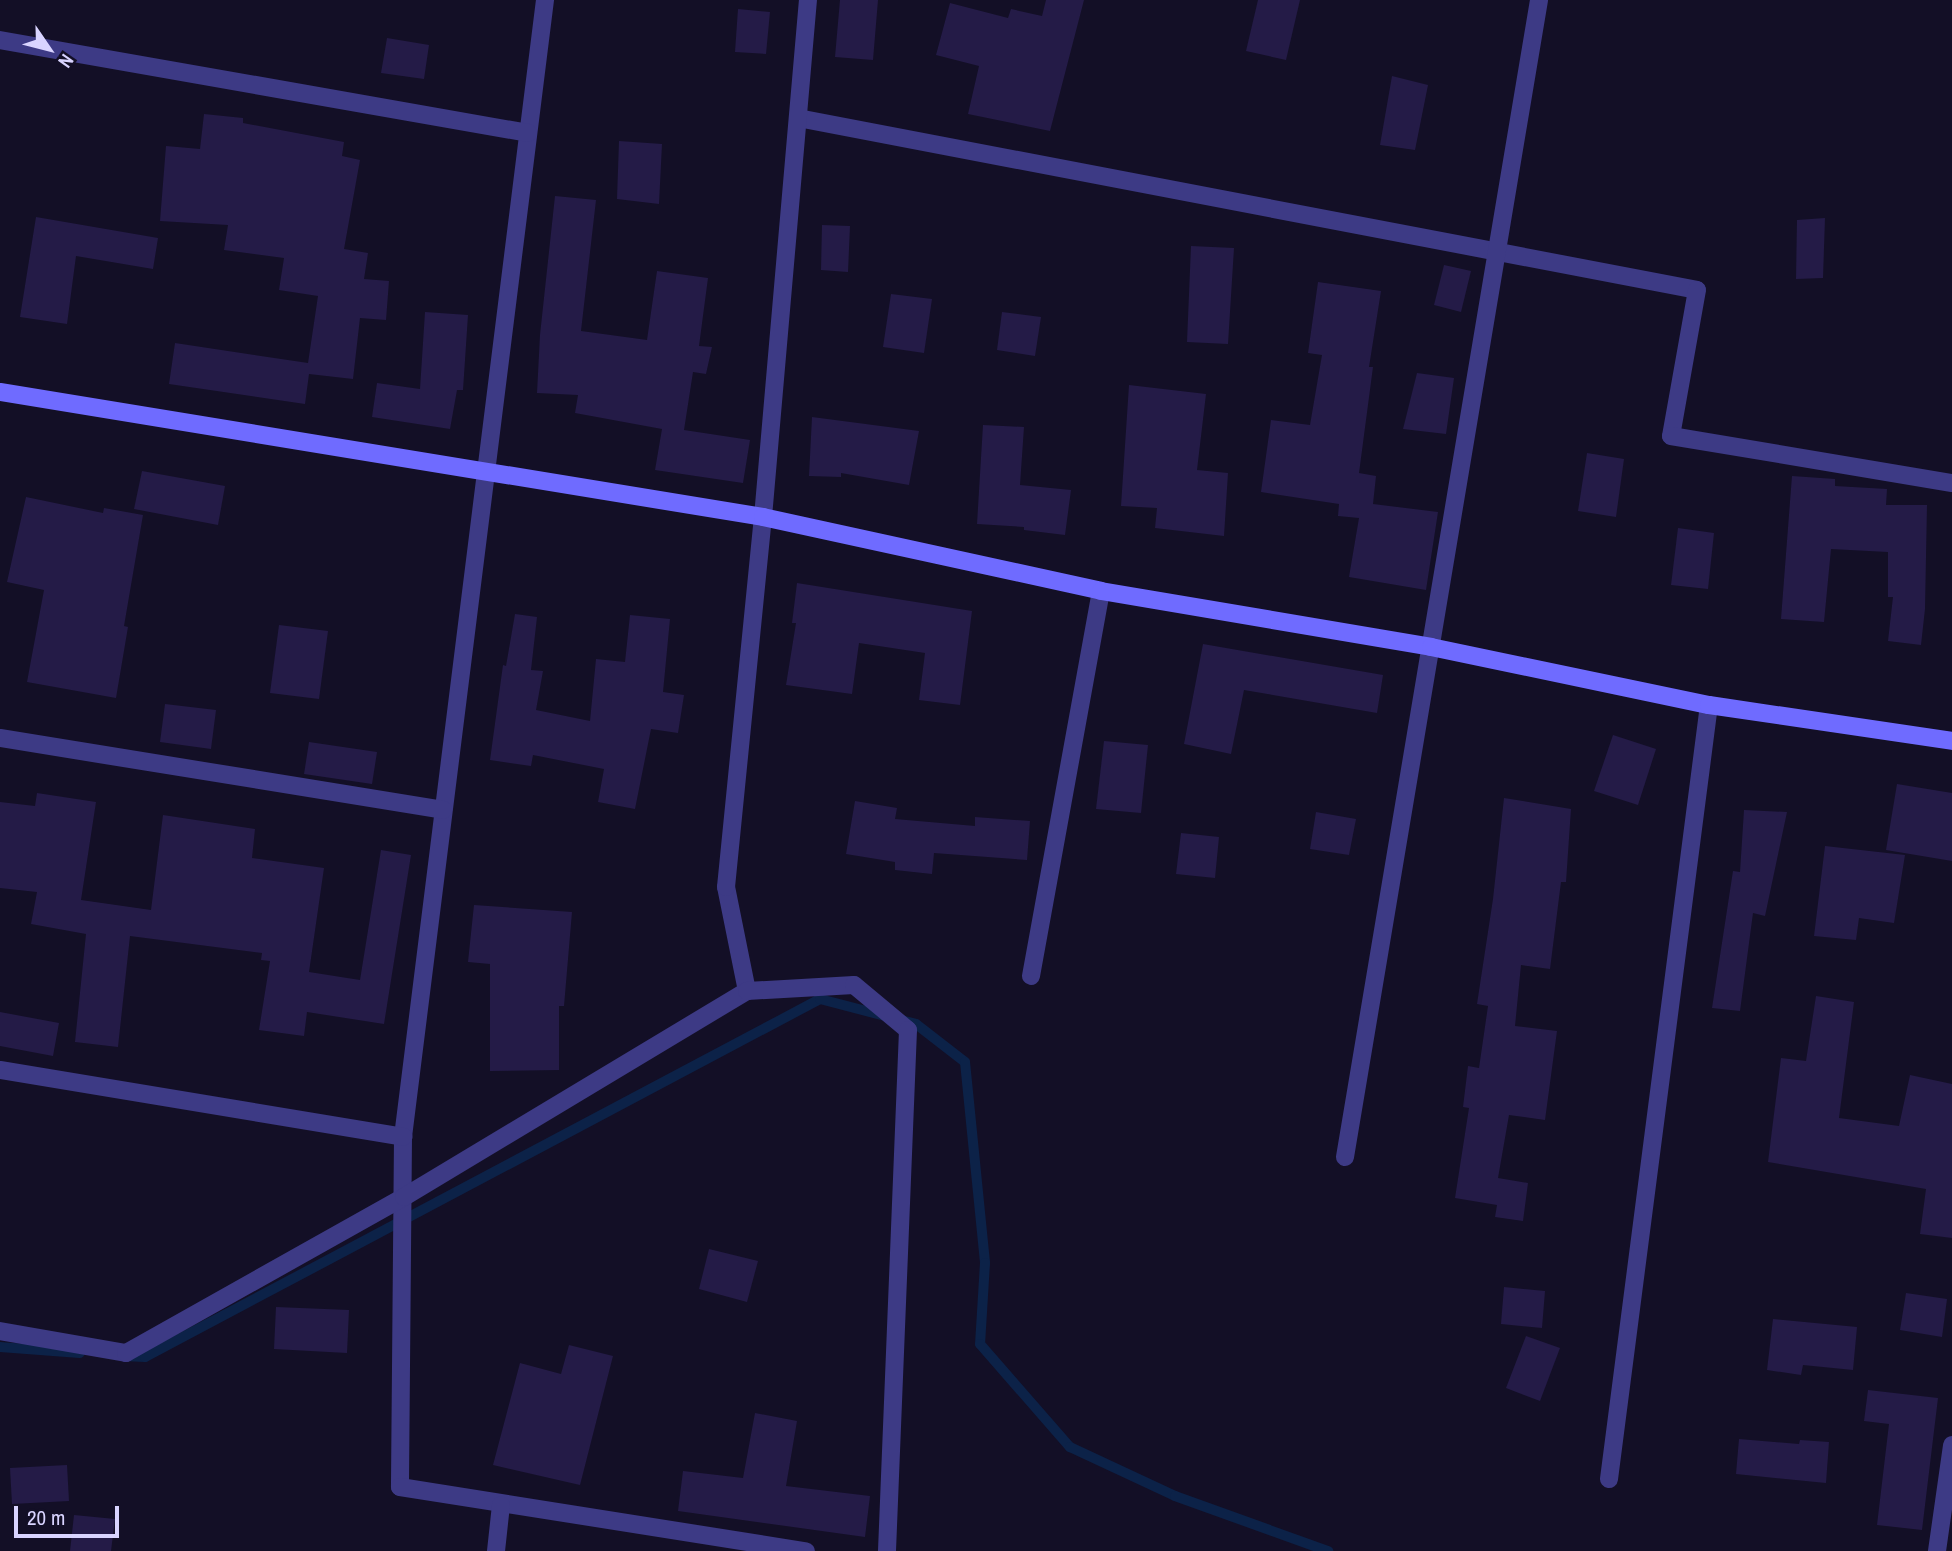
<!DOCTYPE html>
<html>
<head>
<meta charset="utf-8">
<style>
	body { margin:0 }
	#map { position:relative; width:1952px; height:1551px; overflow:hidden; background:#130f26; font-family:"Archivo Narrow",sans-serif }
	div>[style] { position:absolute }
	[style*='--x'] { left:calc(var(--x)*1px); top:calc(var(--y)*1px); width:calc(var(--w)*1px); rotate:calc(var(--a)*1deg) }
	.stream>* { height:10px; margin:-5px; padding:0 5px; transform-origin:5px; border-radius:5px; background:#0c2248 }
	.building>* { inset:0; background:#241b47 }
	.street>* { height:18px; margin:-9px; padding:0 9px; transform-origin:9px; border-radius:9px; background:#3d3a85 }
	.secondary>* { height:18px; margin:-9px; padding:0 9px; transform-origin:9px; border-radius:9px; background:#6f6bff }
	span { translate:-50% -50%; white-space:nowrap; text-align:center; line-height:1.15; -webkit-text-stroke:6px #130f26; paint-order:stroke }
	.north { position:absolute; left:14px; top:14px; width:70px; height:70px; -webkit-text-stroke:5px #130f26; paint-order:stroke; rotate:125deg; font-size:19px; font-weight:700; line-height:28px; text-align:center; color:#d9d4ff }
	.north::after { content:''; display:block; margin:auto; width:24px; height:32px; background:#d9d4ff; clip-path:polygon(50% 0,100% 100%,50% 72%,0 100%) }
	.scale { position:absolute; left:14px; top:1506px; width:105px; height:32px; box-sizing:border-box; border:4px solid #d9d4ff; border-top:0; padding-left:9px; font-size:21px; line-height:24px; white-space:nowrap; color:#d9d4ff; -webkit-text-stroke:5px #130f26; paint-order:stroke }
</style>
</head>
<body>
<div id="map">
	<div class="stream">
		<div style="--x:0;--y:1347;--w:80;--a:4.3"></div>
		<div style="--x:124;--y:1356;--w:21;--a:3"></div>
		<div style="--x:145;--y:1357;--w:764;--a:-27.94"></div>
		<div style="--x:820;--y:999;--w:99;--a:14.6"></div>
		<div style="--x:916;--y:1024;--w:62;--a:37.8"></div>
		<div style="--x:965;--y:1062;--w:202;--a:84.3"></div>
		<div style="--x:985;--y:1263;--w:81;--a:93.5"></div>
		<div style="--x:980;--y:1344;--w:137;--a:48.9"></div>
		<div style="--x:1070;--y:1447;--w:116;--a:25"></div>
		<div style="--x:1175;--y:1496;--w:163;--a:19.8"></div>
	</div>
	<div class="building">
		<div style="clip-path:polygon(840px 0,878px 0,873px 60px,835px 57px)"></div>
		<div style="clip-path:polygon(1046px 0,1084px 0,1050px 131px,968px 114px,979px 66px,936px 55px,950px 3px,1008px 18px,1011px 9px,1042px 16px)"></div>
		<div style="clip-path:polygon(1258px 0,1300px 0,1286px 60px,1246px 51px)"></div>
		<div style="clip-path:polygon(738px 9px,770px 12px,766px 54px,735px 52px)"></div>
		<div style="clip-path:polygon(387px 38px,429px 45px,424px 79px,381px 73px)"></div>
		<div style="clip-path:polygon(1392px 76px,1428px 85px,1415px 150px,1380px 145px)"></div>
		<div style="clip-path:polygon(204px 114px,243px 118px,243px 123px,344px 142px,342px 156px,360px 160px,344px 249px,368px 253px,364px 279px,389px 281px,386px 320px,360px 318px,353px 379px,309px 374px,305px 404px,169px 384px,175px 343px,308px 363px,318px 296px,279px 290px,284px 258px,224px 250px,228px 225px,160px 221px,166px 146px,200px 149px)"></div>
		<div style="clip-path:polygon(619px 141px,662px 144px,659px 204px,617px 199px)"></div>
		<div style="clip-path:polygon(555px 196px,596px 200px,581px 331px,647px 340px,657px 271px,708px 278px,699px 346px,712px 347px,706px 374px,693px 372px,684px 430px,750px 440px,743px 483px,655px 470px,662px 429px,575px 413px,578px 395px,537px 393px,540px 335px)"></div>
		<div style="clip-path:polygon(36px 217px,158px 238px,153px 269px,76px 256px,67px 324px,20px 317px)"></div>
		<div style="clip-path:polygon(1825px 218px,1823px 278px,1796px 279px,1797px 220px)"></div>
		<div style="clip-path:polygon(822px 225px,850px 226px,848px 272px,821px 270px)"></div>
		<div style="clip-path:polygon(1191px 246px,1234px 248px,1228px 344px,1187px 342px)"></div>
		<div style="clip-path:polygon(1444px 265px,1471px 271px,1461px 312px,1434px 305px)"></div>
		<div style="clip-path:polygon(1318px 282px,1381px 291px,1369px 367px,1373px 367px,1359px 473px,1376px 476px,1373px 504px,1438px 512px,1426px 590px,1349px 577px,1359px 518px,1338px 516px,1339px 504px,1261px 492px,1271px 420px,1310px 425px,1322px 355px,1308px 353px)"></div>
		<div style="clip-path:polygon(891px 294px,932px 299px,924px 353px,883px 347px)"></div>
		<div style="clip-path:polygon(425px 312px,468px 315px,463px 390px,457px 390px,450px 429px,372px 417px,377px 383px,420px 389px)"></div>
		<div style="clip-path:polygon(1002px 312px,1041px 317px,1035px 356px,997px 350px)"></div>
		<div style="clip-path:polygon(1417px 373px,1454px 378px,1446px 434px,1403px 429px)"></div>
		<div style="clip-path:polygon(1129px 385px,1206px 394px,1197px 470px,1228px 473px,1224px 536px,1155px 528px,1157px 508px,1121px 506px)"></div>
		<div style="clip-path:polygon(812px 417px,919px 431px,909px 485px,841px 473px,841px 477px,809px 476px)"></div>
		<div style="clip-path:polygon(983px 425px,1024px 427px,1020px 485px,1071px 490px,1065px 535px,1024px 530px,1024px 527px,977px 524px)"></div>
		<div style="clip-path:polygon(1587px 453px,1624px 459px,1616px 517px,1578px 511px)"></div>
		<div style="clip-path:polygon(142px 471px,225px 486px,218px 525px,134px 509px)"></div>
		<div style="clip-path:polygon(1792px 476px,1835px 479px,1835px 486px,1887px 489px,1886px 505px,1927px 505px,1925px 609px,1921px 645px,1888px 641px,1893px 597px,1888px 597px,1888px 552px,1831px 549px,1824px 622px,1781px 619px)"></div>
		<div style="clip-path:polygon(26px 497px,103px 513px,104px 508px,143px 515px,124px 626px,128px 627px,116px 698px,27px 682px,44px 590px,7px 582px)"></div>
		<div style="clip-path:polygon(1678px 528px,1714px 533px,1708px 589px,1671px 585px)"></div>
		<div style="clip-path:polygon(797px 583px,972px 611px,960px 705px,919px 700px,925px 653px,859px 643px,852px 694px,786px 685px,796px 623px,792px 623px)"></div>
		<div style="clip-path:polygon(515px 614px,537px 617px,531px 670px,543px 671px,536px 710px,590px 721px,596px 659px,625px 662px,630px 615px,670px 619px,663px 692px,684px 695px,678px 733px,651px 729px,635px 809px,598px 802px,604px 769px,533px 755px,531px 766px,490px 760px,503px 665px,506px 666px)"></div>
		<div style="clip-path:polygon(279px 625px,328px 631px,319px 699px,270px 693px)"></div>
		<div style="clip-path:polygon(1203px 644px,1383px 675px,1377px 713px,1244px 690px,1231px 754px,1184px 744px)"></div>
		<div style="clip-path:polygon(165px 704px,216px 710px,211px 749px,160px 742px)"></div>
		<div style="clip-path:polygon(1613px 735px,1656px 749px,1638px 805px,1594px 791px)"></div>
		<div style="clip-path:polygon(1104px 741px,1148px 745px,1141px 813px,1096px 809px)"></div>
		<div style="clip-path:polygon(309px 742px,377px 752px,372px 784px,304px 774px)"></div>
		<div style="clip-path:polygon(1897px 784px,1952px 793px,1952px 861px,1886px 850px)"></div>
		<div style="clip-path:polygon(37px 793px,96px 802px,81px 900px,151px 910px,163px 815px,255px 829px,252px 858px,324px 868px,309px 972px,360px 980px,381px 850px,411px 855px,384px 1024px,307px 1012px,304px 1036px,259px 1030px,270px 961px,261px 960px,262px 953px,130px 936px,118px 1047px,75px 1042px,86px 934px,31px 924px,37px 892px,0 888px,0 802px,35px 806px)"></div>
		<div style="clip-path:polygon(1504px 798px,1571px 809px,1566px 882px,1561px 882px,1550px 969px,1521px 965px,1515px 1026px,1557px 1031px,1545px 1120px,1509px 1115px,1498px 1178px,1528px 1183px,1523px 1221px,1495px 1217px,1497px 1205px,1455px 1198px,1469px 1108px,1463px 1107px,1468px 1066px,1479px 1068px,1488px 1006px,1477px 1004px,1493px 899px)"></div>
		<div style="clip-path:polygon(855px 801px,897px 808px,895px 819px,975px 826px,975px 817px,1030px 821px,1027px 860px,934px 853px,932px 874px,895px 870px,895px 862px,846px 854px)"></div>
		<div style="clip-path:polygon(1744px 810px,1787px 812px,1765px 916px,1753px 913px,1740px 1011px,1712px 1008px,1733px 871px,1740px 872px)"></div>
		<div style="clip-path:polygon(1316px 812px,1356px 819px,1349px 855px,1310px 849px)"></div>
		<div style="clip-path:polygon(1181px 833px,1219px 837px,1215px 878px,1176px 874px)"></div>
		<div style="clip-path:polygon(1825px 846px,1905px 855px,1894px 923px,1859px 918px,1856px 940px,1814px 936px)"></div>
		<div style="clip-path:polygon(474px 905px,572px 912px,564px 1006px,559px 1006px,559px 1070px,490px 1071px,490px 964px,468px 962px)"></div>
		<div style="clip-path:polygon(1816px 996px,1854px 1002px,1839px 1118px,1899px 1126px,1910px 1075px,1952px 1084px,1952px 1238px,1920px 1234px,1926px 1189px,1768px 1162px,1781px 1058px,1806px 1061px)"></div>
		<div style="clip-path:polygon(0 1012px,59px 1023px,53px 1056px,0 1046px)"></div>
		<div style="clip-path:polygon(709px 1249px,758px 1261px,747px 1302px,699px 1289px)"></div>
		<div style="clip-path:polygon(1504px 1287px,1545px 1291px,1542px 1328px,1501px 1324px)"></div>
		<div style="clip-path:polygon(1906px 1293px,1947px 1299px,1942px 1337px,1900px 1330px)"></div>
		<div style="clip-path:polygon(276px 1307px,349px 1310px,347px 1353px,274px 1349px)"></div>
		<div style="clip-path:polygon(1773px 1319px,1857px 1327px,1853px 1370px,1803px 1365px,1801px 1375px,1767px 1370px)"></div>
		<div style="clip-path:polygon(1526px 1336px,1560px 1348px,1540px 1401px,1506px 1388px)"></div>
		<div style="clip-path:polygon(569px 1345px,613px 1356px,580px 1485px,493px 1465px,520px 1363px,561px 1374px)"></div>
		<div style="clip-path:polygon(1868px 1390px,1938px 1398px,1922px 1530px,1877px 1525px,1889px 1424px,1864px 1421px)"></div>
		<div style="clip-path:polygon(755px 1413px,797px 1421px,786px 1486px,870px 1496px,865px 1537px,678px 1511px,683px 1471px,743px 1478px)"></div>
		<div style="clip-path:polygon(1739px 1439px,1799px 1444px,1800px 1440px,1829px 1442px,1826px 1483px,1736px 1474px)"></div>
		<div style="clip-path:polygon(67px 1465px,69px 1501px,12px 1504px,10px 1468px)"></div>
		<div style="clip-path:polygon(74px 1515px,115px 1519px,111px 1551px,70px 1551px)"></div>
	</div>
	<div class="street">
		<div style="--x:545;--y:0;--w:1146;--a:97.12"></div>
		<div style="--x:403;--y:1137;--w:350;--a:90.5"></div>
		<div style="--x:400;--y:1487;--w:411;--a:9"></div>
		<div style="--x:0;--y:40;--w:536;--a:9.99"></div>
		<div style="--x:798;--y:118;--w:915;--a:10.83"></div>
		<div style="--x:1697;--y:290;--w:148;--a:100.1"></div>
		<div style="--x:1671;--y:436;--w:285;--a:9.5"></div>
		<div style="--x:0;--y:738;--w:449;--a:9.2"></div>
		<div style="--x:1031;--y:976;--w:391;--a:-79.7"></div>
		<div style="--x:747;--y:991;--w:106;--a:-101.4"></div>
		<div style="--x:726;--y:887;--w:372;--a:-84.3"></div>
		<div style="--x:763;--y:517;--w:519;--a:-85.03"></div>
		<div style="--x:0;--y:1070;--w:409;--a:9.4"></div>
		<div style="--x:1345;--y:1157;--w:1173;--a:-80.48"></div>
		<div style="--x:0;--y:1331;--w:128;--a:9.9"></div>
		<div style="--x:126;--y:1353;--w:319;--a:-29.3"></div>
		<div style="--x:404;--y:1197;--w:400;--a:-31"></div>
		<div style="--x:747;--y:991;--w:107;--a:-3.2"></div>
		<div style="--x:854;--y:985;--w:70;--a:39.8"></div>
		<div style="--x:908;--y:1030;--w:521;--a:92.31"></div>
		<div style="--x:1609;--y:1479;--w:780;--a:-82.64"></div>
		<div style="--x:496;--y:1551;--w:46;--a:-83.8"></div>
		<div style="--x:1937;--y:1551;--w:107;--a:-81.9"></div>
	</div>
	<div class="secondary">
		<div style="--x:0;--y:392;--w:773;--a:9.3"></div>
		<div style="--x:763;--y:517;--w:346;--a:12.3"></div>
		<div style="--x:1101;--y:591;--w:335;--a:9.6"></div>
		<div style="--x:1431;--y:647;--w:284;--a:11.8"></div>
		<div style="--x:1709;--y:705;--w:246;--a:8.4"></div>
	</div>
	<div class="north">N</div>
	<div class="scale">20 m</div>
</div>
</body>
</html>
